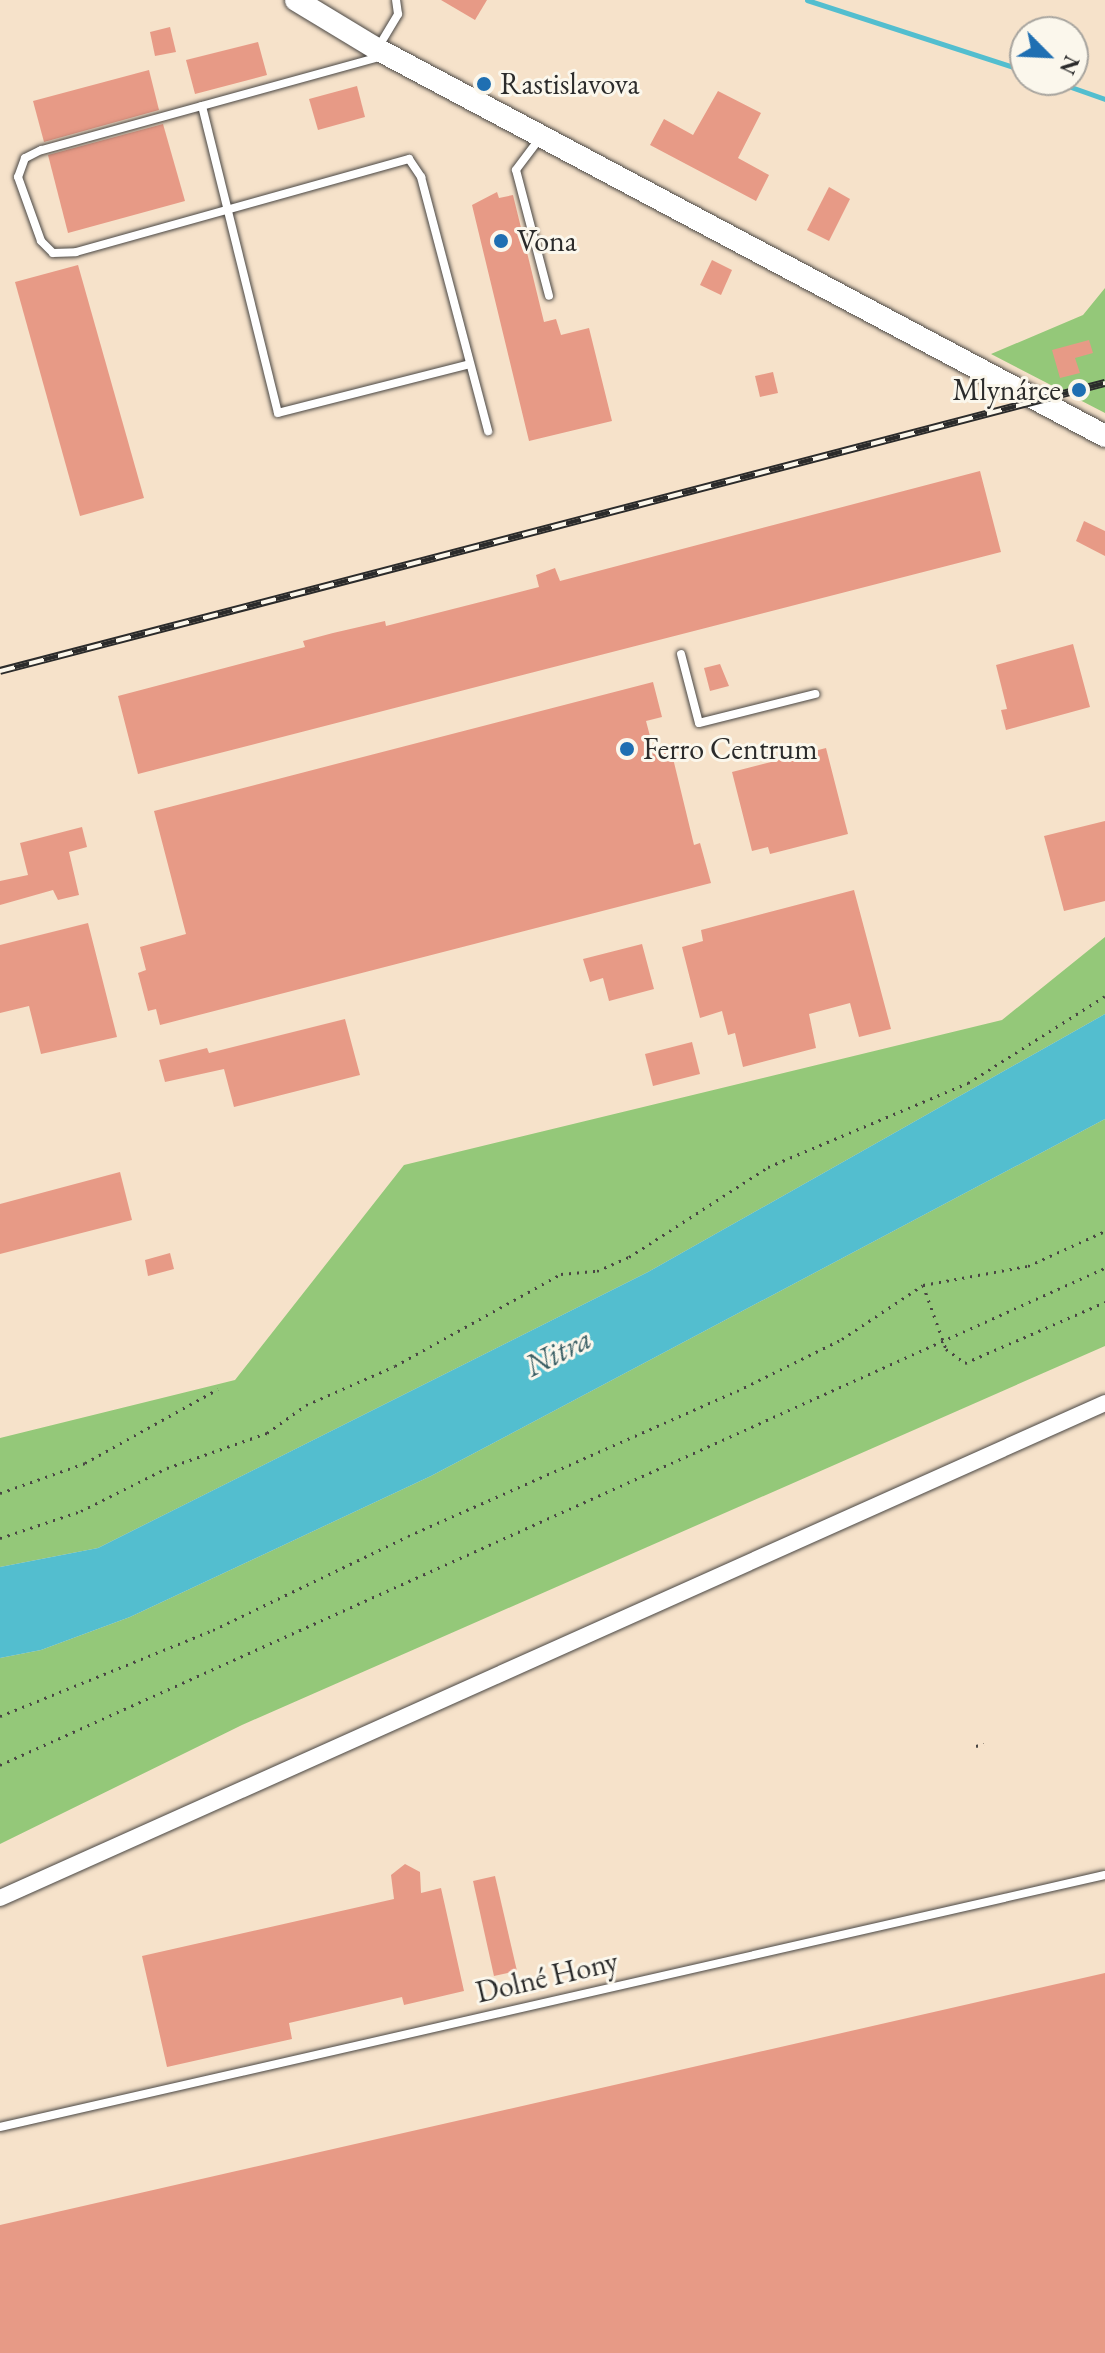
<!DOCTYPE html>
<html>
<head>
<meta charset="utf-8">
<style>
	body { margin:0 }
	#map { position:relative; width:1105px; height:2353px; overflow:hidden; background:#f6e2ca; font-family:"EB Garamond",serif }
	div>[style] { position:absolute }
	[style*='--x'] { left:calc(var(--x)*1px); top:calc(var(--y)*1px); width:calc(var(--w)*1px); rotate:calc(var(--a)*1deg) }
	.green>* { inset:0; background:#94c879 }
	.water>* { inset:0; background:#53becf }
	.stream>* { height:5px; margin:-2.5px; padding:0 2.5px; transform-origin:2.5px; border-radius:2.5px; background:#53becf }
	.building>* { inset:0; background:#e79a86 }
	.path>* { height:3px; margin-top:-1.5px; transform-origin:0; background:repeating-linear-gradient(90deg,#494643 0 2px,transparent 0 8px) }
	.roads { filter:drop-shadow(0 0 2px #494643) drop-shadow(0 0 2px #494643) }
	.lane>* { height:8px; margin:-4px; padding:0 4px; transform-origin:4px; border-radius:4px; background:#fff }
	.street>* { height:16px; margin:-8px; padding:0 8px; transform-origin:8px; border-radius:8px; background:#fff }
	.secondary>* { height:22px; margin:-11px; padding:0 11px; transform-origin:11px; border-radius:11px; background:#fff }
	.rail>* { height:8px; margin-top:-4px; transform-origin:0; background:repeating-linear-gradient(90deg,#fbf7ec 0 15px,#2b2b2b 0 30px); box-sizing:border-box; border-block:2px solid #2b2b2b }
	.dots>* { width:22px; height:22px; translate:-50% -50%; box-sizing:border-box; border:4px solid #fbf7ec; border-radius:50% }
	span { translate:-50% -50%; white-space:nowrap; text-align:center; line-height:1.15; -webkit-text-stroke:6px #fbf7ec; paint-order:stroke }
	.poi-label { font-size:30px; color:#2b2b2b }
	.left { translate:0 -50%; text-align:left }
	.right { translate:-100% -50%; text-align:right }
	.street-label { font-size:30px; color:#2b2b2b }
	.water-label { font-size:32px; color:#395e64; font-style:italic }
	.north { position:absolute; left:1009px; top:16px; width:80px; height:80px; box-sizing:border-box; background:#fbf7ec; border:2px solid #a8a59f; border-radius:50%; rotate:114deg; font-size:22px; font-weight:700; line-height:32px; text-align:center; color:#2b2b2b }
	.north::after { content:''; display:block; margin:auto; width:28px; height:36px; background:#1f6fb2; clip-path:polygon(50% 0,100% 100%,50% 72%,0 100%) }
</style>
</head>
<body>
<div id="map">
	<div class="green">
		<div style="clip-path:polygon(1105px 288px,1105px 413px,991px 354px,1083px 315px)"></div>
		<div style="clip-path:polygon(1105px 937px,1105px 1014px,648px 1272px,98px 1548px,0 1567px,0 1438px,235px 1380px,404px 1165px,1002px 1020px)"></div>
		<div style="clip-path:polygon(1105px 1119px,1105px 1346px,242px 1725px,0 1844px,0 1658px,41px 1650px,130px 1617px,431px 1476px)"></div>
	</div>
	<div class="water">
		<div style="clip-path:polygon(1105px 1014px,1105px 1119px,431px 1476px,130px 1617px,41px 1650px,0 1658px,0 1567px,98px 1548px,648px 1272px)"></div>
	</div>
	<div class="stream">
		<div style="--x:807;--y:0;--w:229;--a:18"></div>
		<div style="--x:1051;--y:80;--w:57;--a:19.4"></div>
	</div>
	<div class="building">
		<div style="clip-path:polygon(441px 0,487px 0,475px 20px)"></div>
		<div style="clip-path:polygon(170px 27px,176px 52px,155px 56px,150px 32px)"></div>
		<div style="clip-path:polygon(258px 42px,267px 75px,195px 94px,186px 60px)"></div>
		<div style="clip-path:polygon(149px 70px,159px 110px,44px 142px,33px 101px)"></div>
		<div style="clip-path:polygon(357px 86px,365px 117px,318px 130px,309px 99px)"></div>
		<div style="clip-path:polygon(718px 91px,761px 113px,738px 158px,769px 175px,756px 201px,650px 145px,664px 119px,693px 135px)"></div>
		<div style="clip-path:polygon(163px 124px,185px 201px,68px 233px,48px 155px)"></div>
		<div style="clip-path:polygon(829px 187px,850px 199px,829px 241px,807px 230px)"></div>
		<div style="clip-path:polygon(497px 192px,499px 198px,513px 195px,544px 322px,556px 319px,561px 335px,589px 328px,612px 421px,529px 441px,472px 205px)"></div>
		<div style="clip-path:polygon(712px 260px,732px 270px,721px 295px,700px 285px)"></div>
		<div style="clip-path:polygon(78px 265px,144px 498px,80px 516px,15px 282px)"></div>
		<div style="clip-path:polygon(1089px 340px,1093px 353px,1075px 358px,1080px 373px,1060px 378px,1052px 350px)"></div>
		<div style="clip-path:polygon(773px 372px,778px 393px,760px 397px,755px 376px)"></div>
		<div style="clip-path:polygon(980px 471px,1001px 552px,138px 774px,118px 696px,305px 647px,303px 641px,333px 633px,385px 621px,386px 626px,539px 587px,536px 575px,555px 568px,560px 581px)"></div>
		<div style="clip-path:polygon(1084px 521px,1105px 531px,1105px 556px,1076px 541px)"></div>
		<div style="clip-path:polygon(1073px 644px,1090px 707px,1006px 730px,1001px 710px,1007px 709px,996px 665px)"></div>
		<div style="clip-path:polygon(720px 664px,729px 686px,710px 691px,704px 668px)"></div>
		<div style="clip-path:polygon(653px 682px,662px 717px,646px 721px,655px 755px,671px 750px,694px 845px,700px 843px,711px 883px,160px 1025px,156px 1009px,148px 1011px,138px 973px,146px 970px,140px 947px,186px 934px,154px 811px)"></div>
		<div style="clip-path:polygon(826px 748px,848px 834px,770px 854px,768px 847px,752px 851px,732px 772px)"></div>
		<div style="clip-path:polygon(1105px 821px,1105px 901px,1064px 911px,1044px 836px)"></div>
		<div style="clip-path:polygon(82px 827px,87px 847px,69px 852px,79px 895px,58px 900px,53px 890px,0 905px,0 881px,28px 875px,20px 843px)"></div>
		<div style="clip-path:polygon(854px 890px,891px 1029px,859px 1037px,850px 1003px,809px 1014px,816px 1048px,743px 1067px,735px 1033px,728px 1035px,722px 1011px,700px 1018px,682px 947px,703px 941px,701px 930px)"></div>
		<div style="clip-path:polygon(88px 923px,117px 1037px,41px 1054px,29px 1006px,0 1013px,0 945px)"></div>
		<div style="clip-path:polygon(642px 944px,654px 989px,609px 1001px,603px 978px,590px 982px,583px 959px)"></div>
		<div style="clip-path:polygon(345px 1019px,360px 1075px,234px 1107px,224px 1069px,165px 1082px,159px 1060px,207px 1048px,209px 1053px)"></div>
		<div style="clip-path:polygon(692px 1042px,700px 1074px,653px 1086px,645px 1054px)"></div>
		<div style="clip-path:polygon(120px 1172px,132px 1220px,0 1254px,0 1204px)"></div>
		<div style="clip-path:polygon(170px 1253px,174px 1269px,148px 1276px,145px 1260px)"></div>
		<div style="clip-path:polygon(405px 1864px,420px 1872px,421px 1893px,441px 1888px,464px 1991px,404px 2005px,402px 1997px,289px 2023px,292px 2039px,167px 2067px,142px 1956px,394px 1899px,391px 1875px)"></div>
		<div style="clip-path:polygon(495px 1876px,517px 1971px,494px 1976px,473px 1881px)"></div>
		<div style="clip-path:polygon(1105px 1973px,1105px 2353px,0 2353px,0 2225px)"></div>
	</div>
	<div class="path">
		<div style="--x:923;--y:1285;--w:68;--a:70.2"></div>
		<div style="--x:946;--y:1349;--w:24;--a:36"></div>
		<div style="--x:965;--y:1363;--w:153;--a:-23.5"></div>
		<div style="--x:0;--y:1493;--w:90;--a:-19.4"></div>
		<div style="--x:85;--y:1463;--w:152;--a:-29.1"></div>
		<div style="--x:0;--y:1538;--w:85;--a:-18.4"></div>
		<div style="--x:81;--y:1511;--w:96;--a:-26.6"></div>
		<div style="--x:167;--y:1468;--w:106;--a:-19.3"></div>
		<div style="--x:267;--y:1433;--w:48;--a:-35.7"></div>
		<div style="--x:306;--y:1405;--w:97;--a:-23.7"></div>
		<div style="--x:395;--y:1366;--w:190;--a:-29"></div>
		<div style="--x:561;--y:1274;--w:36;--a:-5"></div>
		<div style="--x:597;--y:1271;--w:35;--a:-24"></div>
		<div style="--x:629;--y:1257;--w:166;--a:-32.9"></div>
		<div style="--x:768;--y:1167;--w:217;--a:-22.8"></div>
		<div style="--x:968;--y:1083;--w:162;--a:-32.4"></div>
		<div style="--x:0;--y:1716;--w:230;--a:-22"></div>
		<div style="--x:213;--y:1630;--w:216;--a:-25.7"></div>
		<div style="--x:408;--y:1536;--w:360;--a:-23.8"></div>
		<div style="--x:737;--y:1391;--w:117;--a:-26.3"></div>
		<div style="--x:842;--y:1339;--w:97;--a:-33.7"></div>
		<div style="--x:923;--y:1285;--w:107;--a:-10.3"></div>
		<div style="--x:1028;--y:1266;--w:85;--a:-24.4"></div>
		<div style="--x:976;--y:1746;--w:8;--a:-14"></div>
		<div style="--x:0;--y:1765;--w:1212;--a:-24.22"></div>
	</div>
	<div class="roads">
		<div class="lane">
			<div style="--x:379;--y:46;--w:37;--a:-59"></div>
			<div style="--x:398;--y:14;--w:14;--a:-98"></div>
			<div style="--x:383;--y:56;--w:355;--a:164.6"></div>
			<div style="--x:41;--y:150;--w:18;--a:153"></div>
			<div style="--x:25;--y:158;--w:20;--a:110"></div>
			<div style="--x:18;--y:177;--w:68;--a:70.2"></div>
			<div style="--x:41;--y:241;--w:17;--a:45"></div>
			<div style="--x:53;--y:253;--w:23;--a:-2"></div>
			<div style="--x:76;--y:252;--w:346;--a:-15.6"></div>
			<div style="--x:409;--y:159;--w:22;--a:56"></div>
			<div style="--x:421;--y:177;--w:263;--a:75.2"></div>
			<div style="--x:202;--y:106;--w:316;--a:76.1"></div>
			<div style="--x:278;--y:413;--w:198;--a:-14.3"></div>
			<div style="--x:540;--y:138;--w:40;--a:127"></div>
			<div style="--x:516;--y:170;--w:130;--a:75.3"></div>
			<div style="--x:681;--y:654;--w:71;--a:75.4"></div>
			<div style="--x:699;--y:723;--w:120;--a:-14"></div>
			<div style="--x:0;--y:2127;--w:1133;--a:-12.85"></div>
		</div>
		<div class="street">
			<div style="--x:0;--y:1898;--w:1211;--a:-24.13"></div>
		</div>
		<div class="secondary">
			<div style="--x:296;--y:0;--w:95;--a:31.2"></div>
			<div style="--x:377;--y:49;--w:824;--a:27.99"></div>
		</div>
	</div>
	<div class="rail">
		<div style="--x:0;--y:671;--w:1142;--a:-14.61"></div>
	</div>
	<div class="dots">
		<div style="left:484px;top:84px;background:#1f6fb2"></div>
		<div style="left:501px;top:241px;background:#1f6fb2"></div>
		<div style="left:1079px;top:390px;background:#1f6fb2"></div>
		<div style="left:627px;top:749px;background:#1f6fb2"></div>
	</div>
	<div class="poi-label">
		<span class="left" style="left:500px;top:84px">Rastislavova</span>
		<span class="left" style="left:517px;top:241px">Vona</span>
		<span class="right" style="left:1061px;top:390px">Mlynárce</span>
		<span class="left" style="left:643px;top:749px">Ferro Centrum</span>
	</div>
	<div class="street-label">
		<span style="left:547px;top:1977px;rotate:-13deg">Dolné Hony</span>
	</div>
	<div class="water-label">
		<span style="left:558px;top:1352px;rotate:-27deg">Nitra</span>
	</div>
	<div class="north">N</div>
</div>
</body>
</html>
